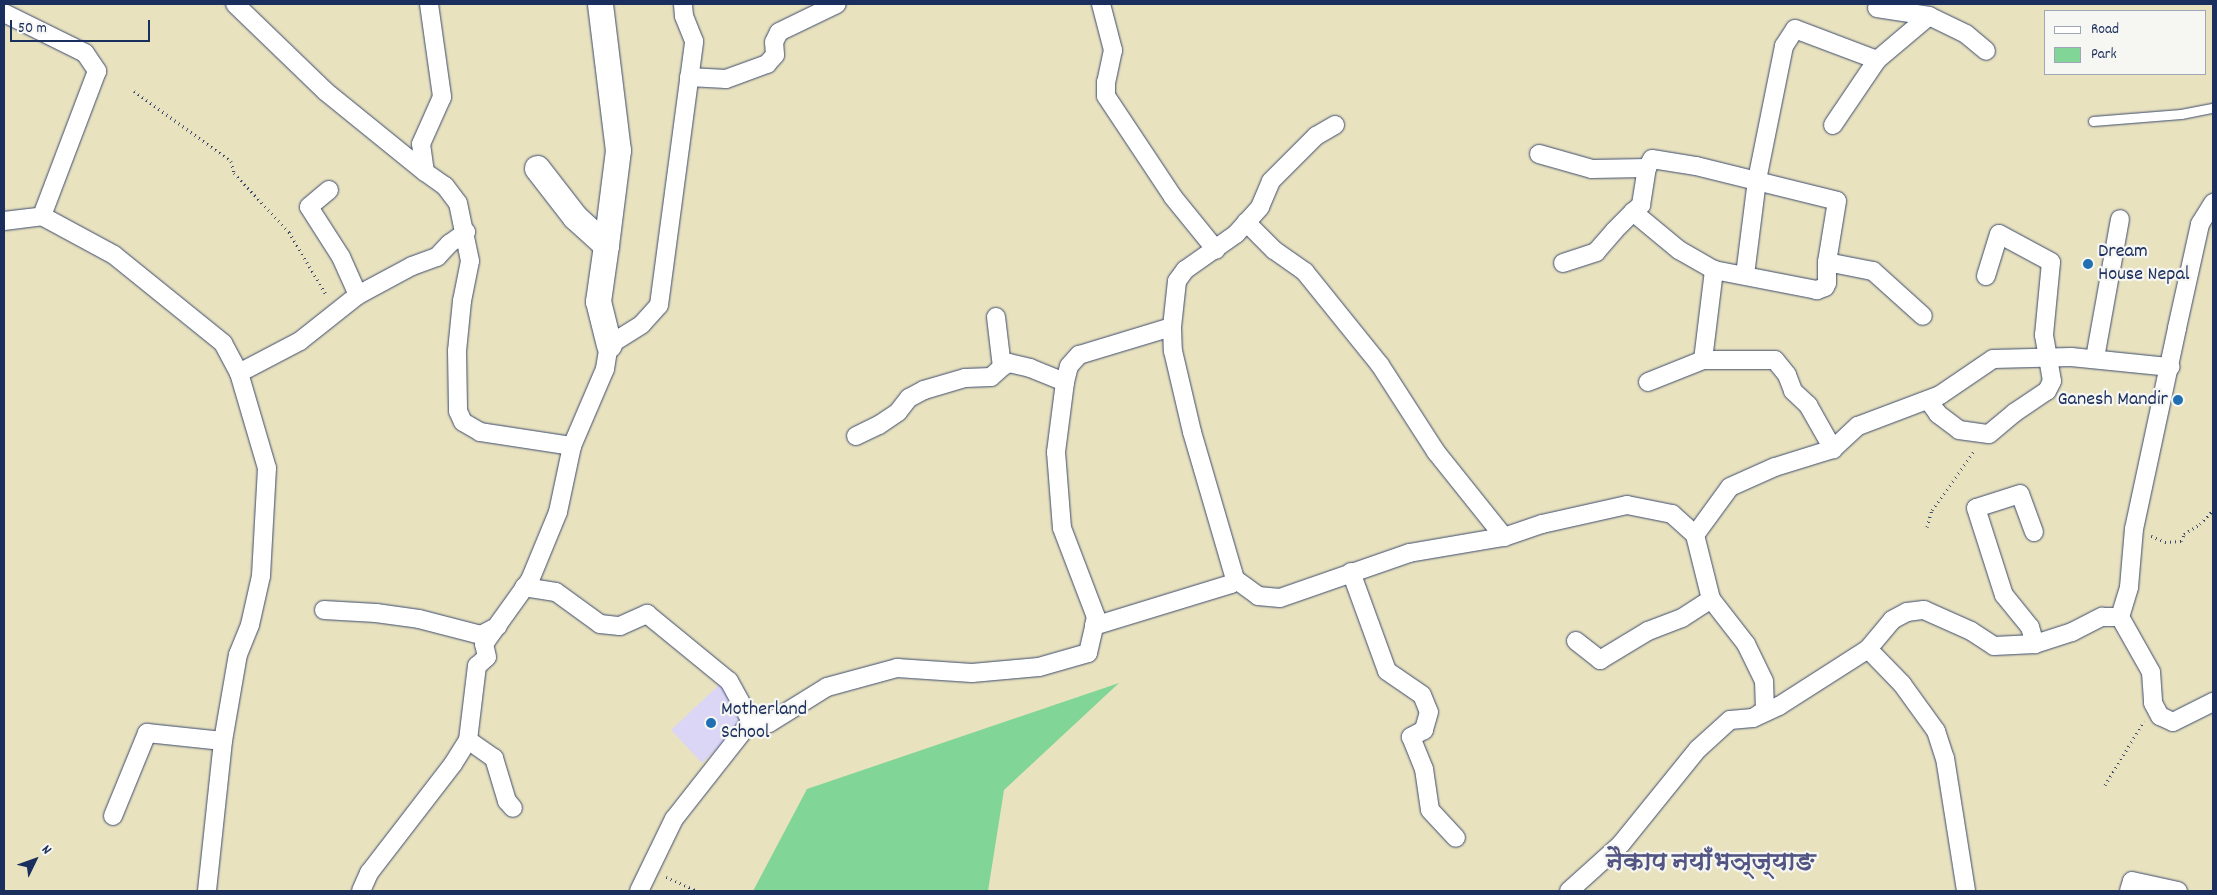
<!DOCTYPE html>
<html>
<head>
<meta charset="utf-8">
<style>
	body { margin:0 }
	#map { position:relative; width:2217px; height:895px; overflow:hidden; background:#e9e2bf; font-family:Dekko,"Playpen Sans Deva",sans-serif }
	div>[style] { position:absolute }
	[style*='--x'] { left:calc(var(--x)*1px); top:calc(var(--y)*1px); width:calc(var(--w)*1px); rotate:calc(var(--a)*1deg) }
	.built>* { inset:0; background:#dcd6f6 }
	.green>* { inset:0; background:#81d597 }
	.path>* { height:3px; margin-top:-1.5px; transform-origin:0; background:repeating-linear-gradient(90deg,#3a4a6d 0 1px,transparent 0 5px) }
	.roads { filter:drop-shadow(0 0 1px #3a4a6d) drop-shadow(0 0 1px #3a4a6d) }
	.lane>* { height:9px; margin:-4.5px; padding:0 4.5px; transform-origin:4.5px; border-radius:4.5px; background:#fff }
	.street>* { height:18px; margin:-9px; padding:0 9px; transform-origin:9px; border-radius:9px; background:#fff }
	.secondary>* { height:25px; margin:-12.5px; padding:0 12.5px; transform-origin:12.5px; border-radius:12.5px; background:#fff }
	.dots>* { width:14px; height:14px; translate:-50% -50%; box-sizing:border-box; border:2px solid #f6f6f2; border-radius:50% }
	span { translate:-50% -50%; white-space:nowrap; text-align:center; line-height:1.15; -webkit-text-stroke:4.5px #f6f6f2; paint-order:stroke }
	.poi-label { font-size:20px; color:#1b2f5e }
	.left { translate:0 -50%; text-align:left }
	.right { translate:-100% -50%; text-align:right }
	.district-label { font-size:25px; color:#525583; font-weight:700 }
	.frame { position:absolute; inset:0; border:5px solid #1b2f5e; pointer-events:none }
	.legend { position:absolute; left:2044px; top:10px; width:162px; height:65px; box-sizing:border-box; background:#f6f6f2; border:1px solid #9ea6b7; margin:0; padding:6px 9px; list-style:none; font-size:15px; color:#1b2f5e }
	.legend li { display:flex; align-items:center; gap:10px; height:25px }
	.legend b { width:25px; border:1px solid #9ea6b7 }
	.north { position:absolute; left:10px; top:835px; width:50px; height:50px; -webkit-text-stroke:4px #f6f6f2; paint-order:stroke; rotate:48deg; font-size:14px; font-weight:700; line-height:20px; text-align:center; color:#1b2f5e }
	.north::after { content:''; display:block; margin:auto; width:18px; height:22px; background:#1b2f5e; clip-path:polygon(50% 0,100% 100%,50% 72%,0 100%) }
	.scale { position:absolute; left:10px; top:20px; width:140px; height:22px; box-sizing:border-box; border:2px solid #1b2f5e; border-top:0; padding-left:6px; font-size:15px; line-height:18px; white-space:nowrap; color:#1b2f5e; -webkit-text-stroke:4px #f6f6f2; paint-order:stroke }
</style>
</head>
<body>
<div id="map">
	<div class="built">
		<div style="clip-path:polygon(721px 683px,750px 716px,702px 763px,671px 730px)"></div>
	</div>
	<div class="green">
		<div style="clip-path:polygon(1119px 683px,1004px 790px,988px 891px,753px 891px,807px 789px)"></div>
	</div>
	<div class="path">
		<div style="--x:134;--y:91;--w:120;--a:35.8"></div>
		<div style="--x:231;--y:161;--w:12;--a:76"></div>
		<div style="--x:234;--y:173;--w:81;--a:47"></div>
		<div style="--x:289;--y:232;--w:74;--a:59.3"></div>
		<div style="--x:1927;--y:527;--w:18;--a:-74"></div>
		<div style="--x:1932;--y:510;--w:74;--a:-54.4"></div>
		<div style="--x:2151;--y:536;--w:15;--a:23"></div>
		<div style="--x:2165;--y:542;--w:16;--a:-4"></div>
		<div style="--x:2181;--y:541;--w:8;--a:-67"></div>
		<div style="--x:2184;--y:534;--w:19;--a:-32"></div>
		<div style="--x:2200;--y:524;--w:19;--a:-47"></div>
		<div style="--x:2105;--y:785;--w:75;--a:-58.6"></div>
		<div style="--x:666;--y:877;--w:35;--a:24"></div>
	</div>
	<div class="roads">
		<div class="lane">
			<div style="--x:2093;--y:121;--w:88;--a:-4.5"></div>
			<div style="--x:2181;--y:114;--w:33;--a:-11"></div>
		</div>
		<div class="street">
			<div style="--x:235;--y:4;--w:125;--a:44"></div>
			<div style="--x:325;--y:91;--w:129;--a:39"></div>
			<div style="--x:429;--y:4;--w:94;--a:82"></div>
			<div style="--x:442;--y:97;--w:51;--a:114.1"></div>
			<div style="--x:421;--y:144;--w:28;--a:82"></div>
			<div style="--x:425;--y:172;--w:24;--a:35"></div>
			<div style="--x:445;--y:186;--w:21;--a:53"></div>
			<div style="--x:458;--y:203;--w:59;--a:78.3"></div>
			<div style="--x:470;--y:261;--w:41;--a:101.3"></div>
			<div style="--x:462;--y:301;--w:50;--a:95.7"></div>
			<div style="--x:457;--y:351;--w:60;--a:89"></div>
			<div style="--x:458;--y:411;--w:12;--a:66"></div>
			<div style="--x:463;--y:422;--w:20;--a:30"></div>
			<div style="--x:480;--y:432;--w:93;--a:8.7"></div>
			<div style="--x:1101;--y:4;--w:48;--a:75.4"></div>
			<div style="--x:1113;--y:50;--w:33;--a:102"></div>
			<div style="--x:1106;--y:82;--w:14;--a:90"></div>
			<div style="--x:1106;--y:96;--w:121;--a:56.4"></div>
			<div style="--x:1173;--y:197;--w:68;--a:50.9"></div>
			<div style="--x:1877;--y:8;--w:53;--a:8.7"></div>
			<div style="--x:1929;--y:16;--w:41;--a:25.9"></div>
			<div style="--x:1966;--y:34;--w:26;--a:40"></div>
			<div style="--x:4;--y:13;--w:90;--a:26.3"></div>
			<div style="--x:85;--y:53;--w:22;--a:56"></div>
			<div style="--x:97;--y:71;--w:155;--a:110.8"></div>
			<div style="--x:689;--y:77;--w:37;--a:3"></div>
			<div style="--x:726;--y:79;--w:44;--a:-20.1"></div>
			<div style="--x:767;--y:64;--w:12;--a:-48"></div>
			<div style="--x:775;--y:55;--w:13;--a:-94"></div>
			<div style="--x:774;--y:42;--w:11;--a:-63"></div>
			<div style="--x:779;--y:32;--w:64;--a:-25.8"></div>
			<div style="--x:1833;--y:125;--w:78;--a:-55.9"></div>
			<div style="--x:1877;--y:60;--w:68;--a:-40.2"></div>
			<div style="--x:1539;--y:154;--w:55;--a:15.8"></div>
			<div style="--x:1592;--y:169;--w:55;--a:-1"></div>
			<div style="--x:329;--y:190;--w:26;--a:140"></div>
			<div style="--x:309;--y:207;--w:59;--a:57.4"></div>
			<div style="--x:341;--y:257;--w:42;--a:65.9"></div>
			<div style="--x:4;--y:221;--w:38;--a:-7"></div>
			<div style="--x:42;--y:216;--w:82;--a:28.4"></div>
			<div style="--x:114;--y:255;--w:140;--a:38.9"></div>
			<div style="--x:223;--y:343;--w:34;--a:62"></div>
			<div style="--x:239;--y:373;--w:99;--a:73.6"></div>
			<div style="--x:267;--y:468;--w:108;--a:93.2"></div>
			<div style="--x:261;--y:576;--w:50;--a:102.7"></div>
			<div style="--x:250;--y:625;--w:31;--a:112"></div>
			<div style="--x:238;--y:654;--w:88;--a:99.8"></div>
			<div style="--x:223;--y:741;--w:151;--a:96.1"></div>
			<div style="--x:1246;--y:222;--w:40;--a:45"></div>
			<div style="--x:1274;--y:250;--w:38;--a:35"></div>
			<div style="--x:1305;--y:272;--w:119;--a:51.1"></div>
			<div style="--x:1380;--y:365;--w:103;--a:57.2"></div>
			<div style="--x:1436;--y:452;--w:109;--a:51.3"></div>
			<div style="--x:1827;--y:262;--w:47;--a:11.1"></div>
			<div style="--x:1873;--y:271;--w:67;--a:42"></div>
			<div style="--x:1563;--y:263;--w:35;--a:-18"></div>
			<div style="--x:1596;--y:252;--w:28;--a:-49"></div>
			<div style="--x:1614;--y:231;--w:27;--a:-45"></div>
			<div style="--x:1633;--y:212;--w:11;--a:-41"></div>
			<div style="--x:1641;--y:205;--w:37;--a:-81"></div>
			<div style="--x:1647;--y:168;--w:10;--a:-61"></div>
			<div style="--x:1652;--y:159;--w:45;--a:9"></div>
			<div style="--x:1696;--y:166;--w:145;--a:13.9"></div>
			<div style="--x:1837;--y:201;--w:62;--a:99.3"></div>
			<div style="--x:1827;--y:262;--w:21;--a:90"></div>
			<div style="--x:1827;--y:283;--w:4;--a:117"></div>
			<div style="--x:1825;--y:287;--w:9;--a:159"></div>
			<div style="--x:1817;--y:290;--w:105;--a:-169"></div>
			<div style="--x:1714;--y:270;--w:40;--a:-150.3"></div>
			<div style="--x:1679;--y:250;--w:60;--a:-140.4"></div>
			<div style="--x:1745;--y:275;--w:96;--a:-82.8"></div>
			<div style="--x:1757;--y:180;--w:137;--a:-78.6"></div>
			<div style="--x:1784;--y:46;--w:20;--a:-57"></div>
			<div style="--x:1795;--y:29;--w:88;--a:20.7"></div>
			<div style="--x:996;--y:317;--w:50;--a:83.2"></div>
			<div style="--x:1002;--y:367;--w:8;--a:-30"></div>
			<div style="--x:1009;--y:363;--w:22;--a:13"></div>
			<div style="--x:1030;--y:368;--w:38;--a:22"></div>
			<div style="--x:1065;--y:382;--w:71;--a:97.3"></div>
			<div style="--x:1056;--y:452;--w:76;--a:85.5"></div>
			<div style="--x:1062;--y:528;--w:95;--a:69.1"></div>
			<div style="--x:1096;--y:617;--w:9;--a:103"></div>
			<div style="--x:1094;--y:626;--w:143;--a:-17"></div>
			<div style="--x:1231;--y:584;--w:6;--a:-51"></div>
			<div style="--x:1235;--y:579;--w:29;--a:36"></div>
			<div style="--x:1258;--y:596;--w:22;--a:5"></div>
			<div style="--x:1280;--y:598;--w:137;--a:-19.2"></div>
			<div style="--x:1409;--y:553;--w:96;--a:-9.6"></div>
			<div style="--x:1504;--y:537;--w:40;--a:-18.9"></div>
			<div style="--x:1542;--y:524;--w:87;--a:-12.6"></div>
			<div style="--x:1627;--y:505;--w:46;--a:11.3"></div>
			<div style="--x:1672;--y:514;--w:31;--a:42"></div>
			<div style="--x:1695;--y:535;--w:59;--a:-53.9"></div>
			<div style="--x:1730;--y:487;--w:49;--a:-24"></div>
			<div style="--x:1775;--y:467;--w:61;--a:-17.2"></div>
			<div style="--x:1833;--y:449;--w:34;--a:-43"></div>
			<div style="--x:1858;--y:426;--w:88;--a:-20.7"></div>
			<div style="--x:1940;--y:395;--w:64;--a:-34.2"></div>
			<div style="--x:1993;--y:359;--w:78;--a:-1.5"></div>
			<div style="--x:2071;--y:357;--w:100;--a:5.8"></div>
			<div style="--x:1172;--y:327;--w:24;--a:88"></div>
			<div style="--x:1173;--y:351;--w:83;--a:76.8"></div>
			<div style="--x:1192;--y:432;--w:153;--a:73.7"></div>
			<div style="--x:2095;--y:358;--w:141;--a:-79.8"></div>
			<div style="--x:1703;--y:360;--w:91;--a:-83"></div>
			<div style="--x:239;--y:373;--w:69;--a:-27.7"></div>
			<div style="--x:300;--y:341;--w:74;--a:-38.4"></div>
			<div style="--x:358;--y:295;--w:61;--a:-28.2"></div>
			<div style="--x:412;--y:266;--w:27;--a:-20"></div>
			<div style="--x:437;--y:257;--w:18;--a:-47"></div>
			<div style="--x:449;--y:244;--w:21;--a:-35"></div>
			<div style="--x:1065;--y:382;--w:16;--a:-76"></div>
			<div style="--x:1069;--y:366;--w:15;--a:-48"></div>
			<div style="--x:1079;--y:355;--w:97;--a:-16.8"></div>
			<div style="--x:1172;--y:327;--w:46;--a:-83.8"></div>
			<div style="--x:1177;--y:281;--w:14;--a:-54"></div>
			<div style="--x:1185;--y:270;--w:62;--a:-35.2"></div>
			<div style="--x:1236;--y:234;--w:36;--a:-48"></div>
			<div style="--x:1260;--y:207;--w:28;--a:-67"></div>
			<div style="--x:1271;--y:181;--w:64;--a:-45"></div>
			<div style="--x:1316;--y:136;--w:22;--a:-30"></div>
			<div style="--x:1648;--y:382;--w:59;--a:-21.8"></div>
			<div style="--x:1703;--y:360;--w:72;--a:0"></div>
			<div style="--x:1775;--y:360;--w:19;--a:51"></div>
			<div style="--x:1787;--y:375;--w:17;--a:69"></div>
			<div style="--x:1793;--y:391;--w:21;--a:43"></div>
			<div style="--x:1808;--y:405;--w:51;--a:60.4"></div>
			<div style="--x:1928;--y:400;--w:17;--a:54"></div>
			<div style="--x:1938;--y:414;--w:26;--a:37"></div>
			<div style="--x:1959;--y:430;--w:30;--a:8"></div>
			<div style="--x:1989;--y:434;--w:33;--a:-40"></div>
			<div style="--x:2014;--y:413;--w:40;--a:-34"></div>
			<div style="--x:2047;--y:391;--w:11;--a:-63"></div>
			<div style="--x:2052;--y:381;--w:47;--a:-99.9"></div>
			<div style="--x:2044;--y:335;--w:73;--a:-84.5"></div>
			<div style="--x:2051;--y:262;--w:59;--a:-151.7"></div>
			<div style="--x:1999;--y:234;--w:44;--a:107.2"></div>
			<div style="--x:856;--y:436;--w:25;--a:-26"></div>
			<div style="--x:879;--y:425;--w:23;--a:-34"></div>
			<div style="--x:898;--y:412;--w:18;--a:-52"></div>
			<div style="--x:909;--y:398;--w:17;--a:-28"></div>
			<div style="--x:924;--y:390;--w:43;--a:-16.3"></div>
			<div style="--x:965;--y:378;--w:26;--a:-2"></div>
			<div style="--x:991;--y:377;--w:15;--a:-42"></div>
			<div style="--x:2034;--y:532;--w:40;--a:-110.2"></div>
			<div style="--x:2020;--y:494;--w:46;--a:162.3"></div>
			<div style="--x:1976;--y:508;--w:91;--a:72.2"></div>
			<div style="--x:2004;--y:595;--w:41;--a:50.9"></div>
			<div style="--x:2030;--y:627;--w:18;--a:74"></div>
			<div style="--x:1695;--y:535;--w:66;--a:76"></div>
			<div style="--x:1711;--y:599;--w:57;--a:52.1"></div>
			<div style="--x:1746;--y:644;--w:41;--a:64.1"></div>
			<div style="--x:1764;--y:681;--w:29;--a:88"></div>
			<div style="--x:1765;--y:710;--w:11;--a:146"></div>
			<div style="--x:1351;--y:572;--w:105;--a:70"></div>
			<div style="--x:1387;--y:671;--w:42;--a:34.4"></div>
			<div style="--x:1422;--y:695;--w:18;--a:68"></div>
			<div style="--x:1429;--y:712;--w:19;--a:106"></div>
			<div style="--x:1424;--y:730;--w:15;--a:152"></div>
			<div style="--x:1411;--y:737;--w:35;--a:68"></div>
			<div style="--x:1424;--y:769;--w:41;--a:81.7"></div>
			<div style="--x:1430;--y:810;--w:38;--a:47"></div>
			<div style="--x:524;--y:587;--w:32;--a:9"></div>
			<div style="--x:556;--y:592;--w:54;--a:36"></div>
			<div style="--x:600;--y:624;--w:20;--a:6"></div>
			<div style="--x:620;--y:626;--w:30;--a:-24"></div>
			<div style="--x:647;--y:614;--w:106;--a:39.3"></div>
			<div style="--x:729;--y:681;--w:46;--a:61.2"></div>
			<div style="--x:324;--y:610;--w:52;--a:3.3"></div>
			<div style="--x:376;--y:613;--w:43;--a:7.9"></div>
			<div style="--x:419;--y:619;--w:64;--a:14.5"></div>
			<div style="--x:481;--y:635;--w:19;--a:-28"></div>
			<div style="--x:2120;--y:617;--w:63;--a:60.6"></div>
			<div style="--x:2151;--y:672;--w:31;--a:86"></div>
			<div style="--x:2153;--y:703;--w:15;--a:62"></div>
			<div style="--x:2160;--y:716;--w:14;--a:25"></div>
			<div style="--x:2173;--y:722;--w:45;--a:-26.6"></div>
			<div style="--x:1576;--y:641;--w:31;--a:38"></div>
			<div style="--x:1600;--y:660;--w:56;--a:-31.1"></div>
			<div style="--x:1648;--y:631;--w:36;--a:-21"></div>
			<div style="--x:1682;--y:618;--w:35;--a:-33"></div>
			<div style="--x:1868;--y:649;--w:49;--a:45.8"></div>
			<div style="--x:1902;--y:684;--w:58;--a:54.1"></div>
			<div style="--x:1936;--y:731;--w:28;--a:72"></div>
			<div style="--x:1945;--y:758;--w:135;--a:81"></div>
			<div style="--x:468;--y:740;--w:32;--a:35"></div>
			<div style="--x:494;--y:758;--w:45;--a:73.2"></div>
			<div style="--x:507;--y:801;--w:9;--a:49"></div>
			<div style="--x:113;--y:816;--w:90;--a:-67.7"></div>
			<div style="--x:147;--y:733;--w:76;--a:6"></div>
			<div style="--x:361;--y:891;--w:20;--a:-66"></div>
			<div style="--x:369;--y:873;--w:138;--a:-52.4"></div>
			<div style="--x:453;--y:764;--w:28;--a:-58"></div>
			<div style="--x:468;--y:740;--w:75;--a:-83.1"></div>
			<div style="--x:477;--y:666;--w:13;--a:-42"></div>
			<div style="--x:487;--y:657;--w:13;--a:-103"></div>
			<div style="--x:484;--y:644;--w:79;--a:-54.3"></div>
			<div style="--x:530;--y:580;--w:74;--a:-67.6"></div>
			<div style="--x:558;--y:512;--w:67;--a:-78"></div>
			<div style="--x:572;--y:446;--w:84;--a:-66.8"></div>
			<div style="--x:605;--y:369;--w:24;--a:-81"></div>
			<div style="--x:609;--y:345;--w:39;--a:-32"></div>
			<div style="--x:642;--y:324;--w:25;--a:-48"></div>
			<div style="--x:659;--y:305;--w:266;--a:-82.4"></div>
			<div style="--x:694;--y:41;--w:27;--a:-112"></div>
			<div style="--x:684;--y:16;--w:12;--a:-95"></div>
			<div style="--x:639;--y:891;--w:80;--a:-64.1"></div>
			<div style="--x:674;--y:819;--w:125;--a:-51.8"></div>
			<div style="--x:751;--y:721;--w:18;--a:6"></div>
			<div style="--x:769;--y:723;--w:68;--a:-31.8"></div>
			<div style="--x:827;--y:687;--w:73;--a:-15.2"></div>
			<div style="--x:897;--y:668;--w:75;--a:3.8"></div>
			<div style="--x:972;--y:673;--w:67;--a:-5.1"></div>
			<div style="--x:1039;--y:667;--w:51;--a:-15.9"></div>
			<div style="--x:1088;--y:653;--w:28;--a:-77"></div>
			<div style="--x:1569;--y:891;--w:70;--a:-42.1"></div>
			<div style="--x:1621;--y:844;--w:122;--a:-51"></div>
			<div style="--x:1698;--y:749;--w:43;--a:-42.2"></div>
			<div style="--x:1730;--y:720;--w:23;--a:-5"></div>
			<div style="--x:1753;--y:718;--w:29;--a:-25"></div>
			<div style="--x:1779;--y:706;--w:106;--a:-32.6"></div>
			<div style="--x:1868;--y:649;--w:38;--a:-50"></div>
			<div style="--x:1892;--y:620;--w:17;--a:-28"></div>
			<div style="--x:1907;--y:612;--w:17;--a:-7"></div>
			<div style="--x:1924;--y:610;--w:51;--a:24.1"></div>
			<div style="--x:1971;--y:631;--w:27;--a:33"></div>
			<div style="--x:1994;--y:646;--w:41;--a:-2.8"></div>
			<div style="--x:2035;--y:644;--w:39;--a:-18"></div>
			<div style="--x:2072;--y:632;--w:34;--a:-27"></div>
			<div style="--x:2102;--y:617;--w:18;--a:0"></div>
			<div style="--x:2120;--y:617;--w:31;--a:-73"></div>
			<div style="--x:2129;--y:587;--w:58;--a:-85.1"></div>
			<div style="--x:2134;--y:529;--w:206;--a:-77.9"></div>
			<div style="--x:2177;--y:328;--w:107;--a:-77.5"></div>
			<div style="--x:2200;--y:224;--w:25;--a:-58"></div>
			<div style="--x:2129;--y:891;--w:10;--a:-73"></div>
			<div style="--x:2132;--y:881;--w:47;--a:12.3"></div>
		</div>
		<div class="secondary">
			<div style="--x:600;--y:4;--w:147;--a:83"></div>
			<div style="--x:618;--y:150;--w:96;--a:97.2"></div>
			<div style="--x:537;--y:168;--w:62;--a:52.2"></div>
			<div style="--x:575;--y:217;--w:42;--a:42.1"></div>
			<div style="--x:606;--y:245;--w:57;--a:98.1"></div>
			<div style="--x:598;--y:301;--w:45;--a:76"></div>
		</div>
	</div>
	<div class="dots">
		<div style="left:2088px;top:264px;background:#1f6fb2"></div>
		<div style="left:2178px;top:400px;background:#1f6fb2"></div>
		<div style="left:711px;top:723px;background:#1f6fb2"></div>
	</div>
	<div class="poi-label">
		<span class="left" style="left:2098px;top:264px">Dream<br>House Nepal</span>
		<span class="right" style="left:2168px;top:400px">Ganesh Mandir</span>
		<span class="left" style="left:721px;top:722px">Motherland<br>School</span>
	</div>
	<div class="district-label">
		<span style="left:1711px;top:864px">नैकाप नयाँभञ्ज्याङ</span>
	</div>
	<div class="frame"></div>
	<ul class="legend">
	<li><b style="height:6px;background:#fff"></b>Road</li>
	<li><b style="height:14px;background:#81d597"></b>Park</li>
	</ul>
	<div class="north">N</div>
	<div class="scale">50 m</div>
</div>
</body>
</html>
